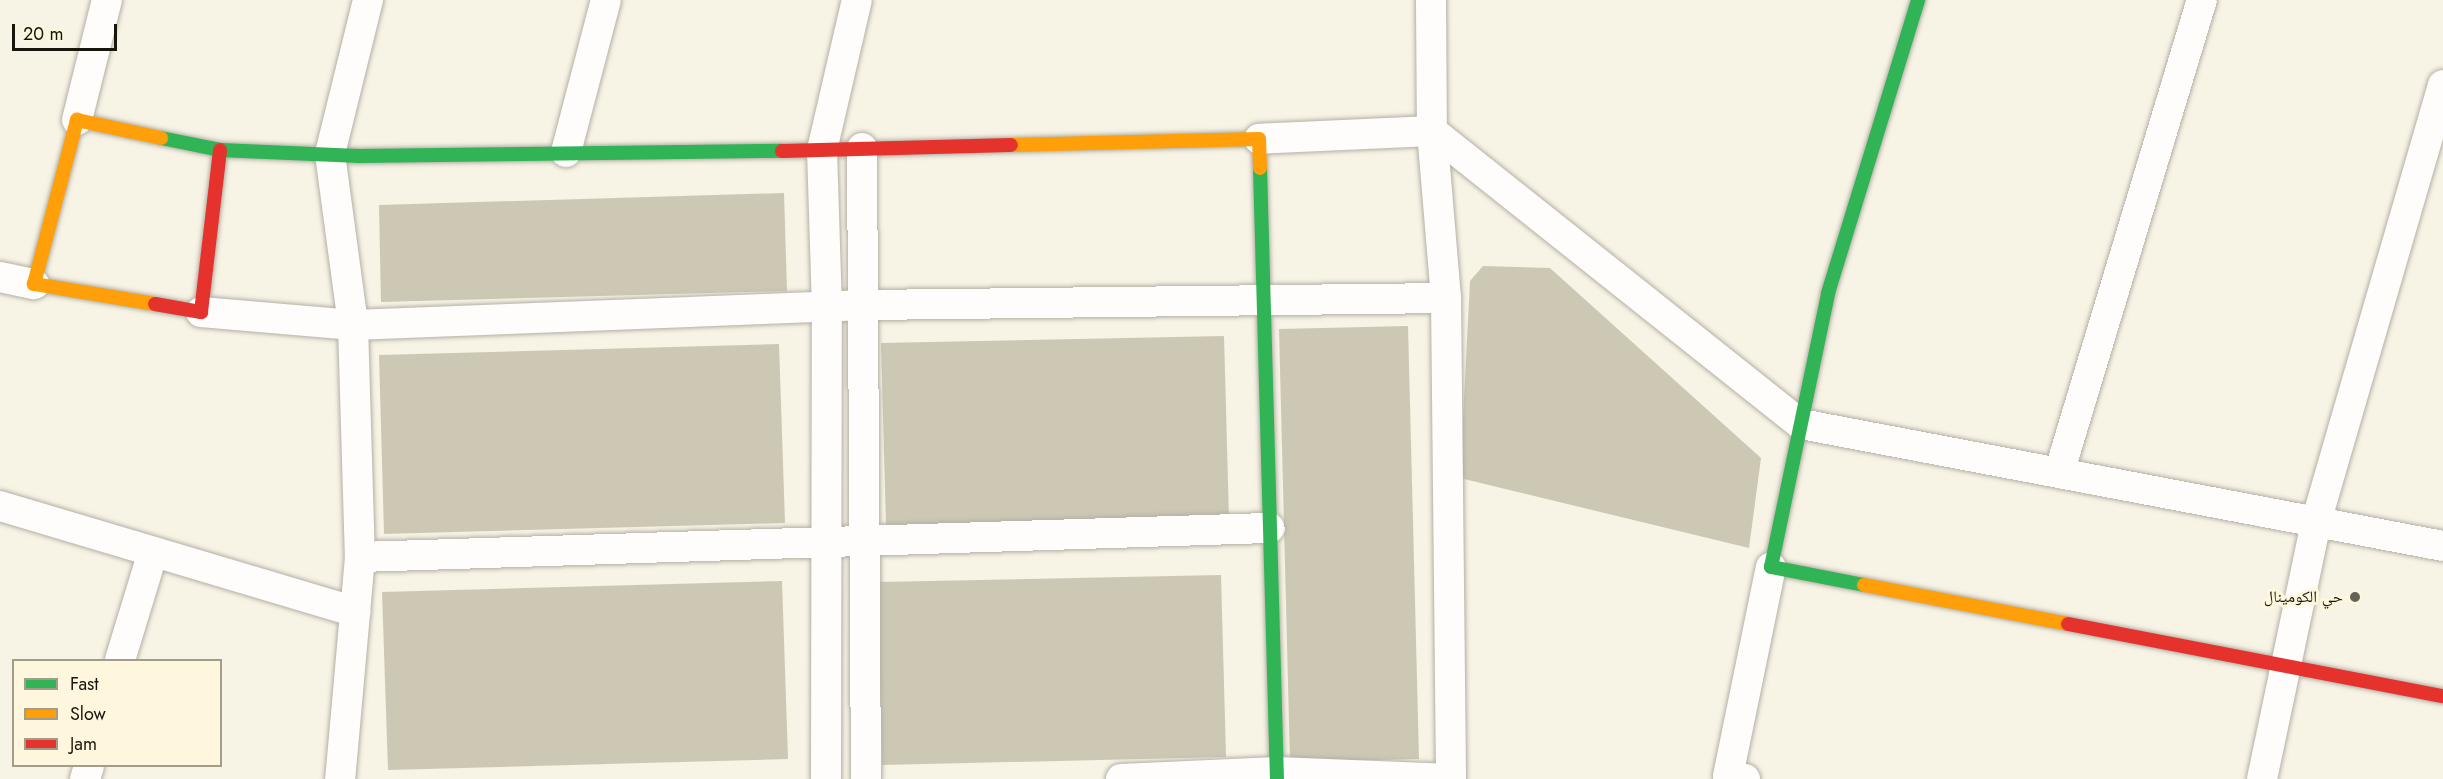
<!DOCTYPE html>
<html>
<head>
<meta charset="utf-8">
<style>
	body { margin:0 }
	#map { position:relative; width:2443px; height:779px; overflow:hidden; background:#f7f3e5; font-family:Jost,"Noto Naskh Arabic",sans-serif }
	div>[style] { position:absolute }
	[style*='--x'] { left:calc(var(--x)*1px); top:calc(var(--y)*1px); width:calc(var(--w)*1px); rotate:calc(var(--a)*1deg) }
	.building>* { inset:0; background:#cdc8b4 }
	.roads { filter:drop-shadow(0 0 2px #b3b0a5) drop-shadow(0 0 2px #b3b0a5) }
	.street>* { height:30px; margin:-15px; padding:0 15px; transform-origin:15px; border-radius:15px; background:#fefdfb }
	.fast>* { height:14px; margin:-7px; padding:0 7px; transform-origin:7px; border-radius:7px; background:#30b455 }
	.slow>* { height:14px; margin:-7px; padding:0 7px; transform-origin:7px; border-radius:7px; background:#ff9f0a }
	.jam>* { height:14px; margin:-7px; padding:0 7px; transform-origin:7px; border-radius:7px; background:#e5322d }
	.dots>* { width:16px; height:16px; translate:-50% -50%; box-sizing:border-box; border:3px solid #fef7de; border-radius:50% }
	span { translate:-50% -50%; white-space:nowrap; text-align:center; line-height:1.15; -webkit-text-stroke:6px #fef7de; paint-order:stroke }
	.poi-label { font-size:16px; color:#17150c }
	.right { translate:-100% -50%; text-align:right }
	.legend { position:absolute; left:12px; top:659px; width:210px; height:108px; box-sizing:border-box; background:#fef7de; border:2px solid #a29d8a; margin:0; padding:8px 10px; list-style:none; font-size:18px; color:#17150c }
	.legend li { display:flex; align-items:center; gap:12px; height:30px }
	.legend b { width:30px; border:2px solid #a29d8a }
	.scale { position:absolute; left:12px; top:24px; width:105px; height:27px; box-sizing:border-box; border:3px solid #17150c; border-top:0; padding-left:8px; font-size:18px; line-height:21px; white-space:nowrap; color:#17150c; -webkit-text-stroke:4px #fef7de; paint-order:stroke }
</style>
</head>
<body>
<div id="map">
	<div class="building">
		<div style="clip-path:polygon(784px 193px,787px 291px,381px 302px,379px 205px)"></div>
		<div style="clip-path:polygon(1483px 266px,1550px 268px,1761px 458px,1749px 548px,1460px 478px,1470px 281px)"></div>
		<div style="clip-path:polygon(1408px 326px,1419px 759px,1290px 762px,1279px 329px)"></div>
		<div style="clip-path:polygon(1224px 336px,1229px 518px,886px 526px,881px 343px)"></div>
		<div style="clip-path:polygon(779px 344px,785px 523px,384px 534px,379px 355px)"></div>
		<div style="clip-path:polygon(1221px 575px,1226px 757px,882px 765px,878px 582px)"></div>
		<div style="clip-path:polygon(782px 581px,788px 759px,388px 770px,382px 592px)"></div>
	</div>
	<div class="roads">
		<div class="street">
			<div style="--x:368;--y:0;--w:159;--a:103.9"></div>
			<div style="--x:330;--y:154;--w:173;--a:82.3"></div>
			<div style="--x:353;--y:325;--w:513;--a:-2.23"></div>
			<div style="--x:866;--y:305;--w:580;--a:-0.69"></div>
			<div style="--x:1446;--y:298;--w:168;--a:-94.8"></div>
			<div style="--x:1432;--y:131;--w:173;--a:177.4"></div>
			<div style="--x:1431;--y:0;--w:131;--a:89.6"></div>
			<div style="--x:1432;--y:131;--w:471;--a:38.5"></div>
			<div style="--x:1801;--y:424;--w:653;--a:10.76"></div>
			<div style="--x:77;--y:120;--w:124;--a:-76"></div>
			<div style="--x:862;--y:148;--w:631;--a:89.64"></div>
			<div style="--x:566;--y:152;--w:157;--a:-75.3"></div>
			<div style="--x:0;--y:277;--w:35;--a:12"></div>
			<div style="--x:1446;--y:298;--w:478;--a:89.4"></div>
			<div style="--x:201;--y:312;--w:153;--a:4.9"></div>
			<div style="--x:353;--y:325;--w:232;--a:88.3"></div>
			<div style="--x:360;--y:557;--w:223;--a:95.1"></div>
			<div style="--x:2059;--y:473;--w:494;--a:-73.2"></div>
			<div style="--x:0;--y:506;--w:371;--a:16.6"></div>
			<div style="--x:360;--y:557;--w:910;--a:-1.83"></div>
			<div style="--x:120;--y:660;--w:113;--a:-73"></div>
			<div style="--x:85;--y:779;--w:14;--a:-73"></div>
			<div style="--x:826;--y:779;--w:470;--a:-89.9"></div>
			<div style="--x:827;--y:309;--w:159;--a:-91.8"></div>
			<div style="--x:822;--y:150;--w:154;--a:-76.9"></div>
			<div style="--x:1121;--y:779;--w:156;--a:-2.6"></div>
			<div style="--x:1277;--y:772;--w:174;--a:2.3"></div>
			<div style="--x:1745;--y:779;--w:17;--a:-170"></div>
			<div style="--x:1728;--y:776;--w:213;--a:-78.4"></div>
			<div style="--x:2262;--y:779;--w:263;--a:-78.1"></div>
			<div style="--x:2316;--y:522;--w:455;--a:-73.8"></div>
		</div>
		<div class="fast">
			<div style="--x:161;--y:138;--w:60;--a:11.5"></div>
			<div style="--x:220;--y:150;--w:139;--a:2.5"></div>
			<div style="--x:359;--y:156;--w:423;--a:-0.7"></div>
			<div style="--x:1260;--y:168;--w:611;--a:88.41"></div>
			<div style="--x:1864;--y:585;--w:95;--a:-169"></div>
			<div style="--x:1771;--y:567;--w:280;--a:-78.2"></div>
			<div style="--x:1828;--y:293;--w:307;--a:-72.9"></div>
		</div>
		<div class="slow">
			<div style="--x:1011;--y:145;--w:248;--a:-1.4"></div>
			<div style="--x:1259;--y:139;--w:29;--a:88"></div>
			<div style="--x:155;--y:304;--w:123;--a:-170.6"></div>
			<div style="--x:34;--y:284;--w:170;--a:-75.3"></div>
			<div style="--x:77;--y:120;--w:86;--a:12.1"></div>
			<div style="--x:1864;--y:585;--w:208;--a:10.8"></div>
		</div>
		<div class="jam">
			<div style="--x:782;--y:151;--w:229;--a:-1.5"></div>
			<div style="--x:155;--y:304;--w:47;--a:9.9"></div>
			<div style="--x:201;--y:312;--w:163;--a:-83.3"></div>
			<div style="--x:2068;--y:624;--w:382;--a:10.9"></div>
		</div>
	</div>
	<div class="dots">
		<div style="left:2355px;top:597px;background:#656358"></div>
	</div>
	<div class="poi-label">
		<span class="right" style="left:2343px;top:597px">حي الكومينال</span>
	</div>
	<ul class="legend">
	<li><b style="height:8px;background:#30b455"></b>Fast</li>
	<li><b style="height:8px;background:#ff9f0a"></b>Slow</li>
	<li><b style="height:8px;background:#e5322d"></b>Jam</li>
	</ul>
	<div class="scale">20 m</div>
</div>
</body>
</html>
